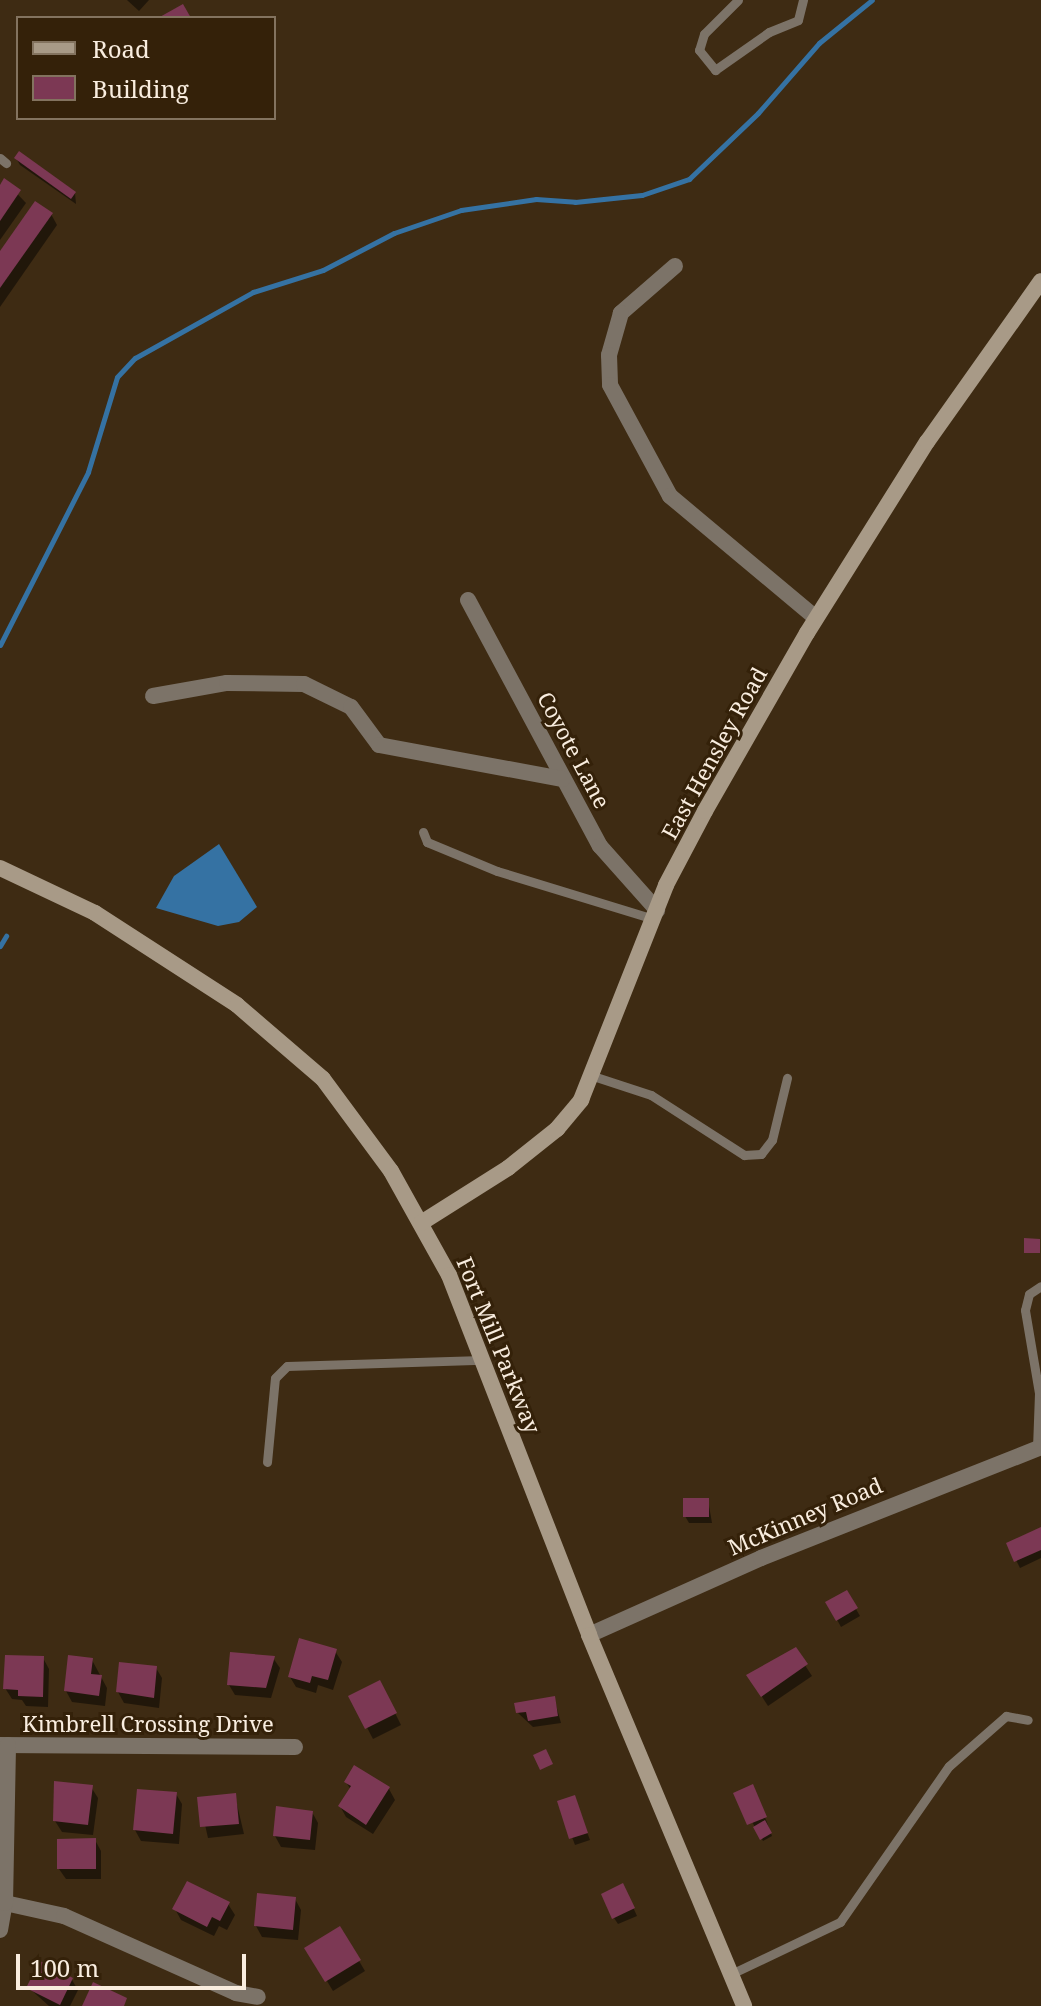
<!DOCTYPE html>
<html>
<head>
<meta charset="utf-8">
<style>
	body { margin:0 }
	#map { position:relative; width:1041px; height:2006px; overflow:hidden; background:#3e2b13; font-family:"Noto Serif",serif }
	div>[style] { position:absolute }
	[style*='--x'] { left:calc(var(--x)*1px); top:calc(var(--y)*1px); width:calc(var(--w)*1px); rotate:calc(var(--a)*1deg) }
	.water>* { inset:0; background:#3572a3 }
	.shadow>* { inset:0; background:#0007 }
	.stream>* { height:5px; margin:-2.5px; padding:0 2.5px; transform-origin:2.5px; border-radius:2.5px; background:#3572a3 }
	.building>* { inset:0; background:#7c3854 }
	.service>* { height:9px; margin:-4.5px; padding:0 4.5px; transform-origin:4.5px; border-radius:4.5px; background:#7c7368 }
	.minor>* { height:16px; margin:-8px; padding:0 8px; transform-origin:8px; border-radius:8px; background:#7c7368 }
	.secondary>* { height:16px; margin:-8px; padding:0 8px; transform-origin:8px; border-radius:8px; background:#a89a87 }
	span { translate:-50% -50%; white-space:nowrap; text-align:center; line-height:1.15; -webkit-text-stroke:6px #342109; paint-order:stroke }
	.street-label { font-size:22px; color:#f9eddf }
	.legend { position:absolute; left:16px; top:16px; width:260px; height:104px; box-sizing:border-box; background:#342109; border:2px solid #83735f; margin:0; padding:10px 14px; list-style:none; font-size:24px; color:#f9eddf }
	.legend li { display:flex; align-items:center; gap:16px; height:40px }
	.legend b { width:40px; border:2px solid #83735f }
	.scale { position:absolute; left:16px; top:1954px; width:230px; height:36px; box-sizing:border-box; border:4px solid #f9eddf; border-top:0; padding-left:10px; font-size:24px; line-height:28px; white-space:nowrap; color:#f9eddf; -webkit-text-stroke:6px #342109; paint-order:stroke }
</style>
</head>
<body>
<div id="map">
	<div class="water">
		<div style="clip-path:polygon(219px 844px,257px 907px,239px 922px,218px 926px,156px 908px,174px 876px)"></div>
	</div>
	<div class="shadow">
		<div style="clip-path:polygon(127px 0,149px 0,139px 11px)"></div>
		<div style="clip-path:polygon(16px 158px,75px 193px,76px 204px,20px 165px)"></div>
		<div style="clip-path:polygon(5px 181px,26px 203px,0 240px,0 188px)"></div>
		<div style="clip-path:polygon(51px 214px,57px 225px,0 307px,0 255px)"></div>
		<div style="clip-path:polygon(708px 1500px,712px 1523px,689px 1523px,685px 1516px)"></div>
		<div style="clip-path:polygon(1041px 1529px,1041px 1558px,1020px 1568px,1008px 1544px)"></div>
		<div style="clip-path:polygon(846px 1592px,860px 1616px,841px 1627px,828px 1603px)"></div>
		<div style="clip-path:polygon(795px 1650px,812px 1676px,768px 1706px,755px 1686px)"></div>
		<div style="clip-path:polygon(335px 1651px,342px 1662px,333px 1690px,318px 1685px,316px 1693px,296px 1687px,290px 1677px)"></div>
		<div style="clip-path:polygon(43px 1658px,49px 1669px,48px 1707px,26px 1706px,22px 1700px,12px 1699px,5px 1688px)"></div>
		<div style="clip-path:polygon(273px 1658px,280px 1668px,271px 1698px,235px 1695px,229px 1685px)"></div>
		<div style="clip-path:polygon(92px 1660px,107px 1688px,105px 1706px,72px 1702px,66px 1691px)"></div>
		<div style="clip-path:polygon(156px 1668px,162px 1678px,159px 1708px,124px 1703px,118px 1692px)"></div>
		<div style="clip-path:polygon(385px 1693px,401px 1725px,373px 1739px,351px 1697px)"></div>
		<div style="clip-path:polygon(554px 1698px,561px 1723px,533px 1727px,518px 1713px)"></div>
		<div style="clip-path:polygon(346px 1782px,389px 1789px,395px 1800px,373px 1834px,346px 1817px,340px 1806px,351px 1790px)"></div>
		<div style="clip-path:polygon(91px 1787px,98px 1798px,93px 1835px,62px 1832px,55px 1821px)"></div>
		<div style="clip-path:polygon(756px 1793px,772px 1836px,763px 1841px,736px 1794px)"></div>
		<div style="clip-path:polygon(176px 1794px,182px 1804px,179px 1844px,141px 1841px,135px 1830px)"></div>
		<div style="clip-path:polygon(235px 1796px,244px 1834px,208px 1838px,199px 1798px)"></div>
		<div style="clip-path:polygon(574px 1798px,590px 1840px,575px 1845px,559px 1802px)"></div>
		<div style="clip-path:polygon(312px 1812px,318px 1823px,315px 1850px,281px 1847px,275px 1836px)"></div>
		<div style="clip-path:polygon(95px 1840px,101px 1851px,101px 1879px,66px 1879px,59px 1869px)"></div>
		<div style="clip-path:polygon(626px 1892px,637px 1916px,618px 1924px,614px 1918px)"></div>
		<div style="clip-path:polygon(295px 1899px,301px 1910px,298px 1940px,262px 1937px,256px 1926px)"></div>
		<div style="clip-path:polygon(228px 1904px,235px 1915px,227px 1930px,219px 1926px,214px 1936px,181px 1920px,175px 1909px)"></div>
		<div style="clip-path:polygon(340px 1929px,365px 1971px,333px 1991px,307px 1948px)"></div>
		<div style="clip-path:polygon(72px 1980px,78px 1990px,70px 2006px,49px 2006px,29px 1988px)"></div>
	</div>
	<div class="stream">
		<div style="--x:0;--y:645;--w:194;--a:-63"></div>
		<div style="--x:88;--y:472;--w:99;--a:-73"></div>
		<div style="--x:117;--y:377;--w:26;--a:-47"></div>
		<div style="--x:135;--y:358;--w:135;--a:-29.2"></div>
		<div style="--x:253;--y:292;--w:73;--a:-17.4"></div>
		<div style="--x:323;--y:270;--w:80;--a:-27.5"></div>
		<div style="--x:394;--y:233;--w:71;--a:-18.9"></div>
		<div style="--x:461;--y:210;--w:76;--a:-8.3"></div>
		<div style="--x:536;--y:199;--w:39;--a:4"></div>
		<div style="--x:575;--y:202;--w:67;--a:-6"></div>
		<div style="--x:642;--y:195;--w:50;--a:-18.8"></div>
		<div style="--x:689;--y:179;--w:95;--a:-43.7"></div>
		<div style="--x:758;--y:113;--w:93;--a:-48.9"></div>
		<div style="--x:819;--y:43;--w:68;--a:-39.1"></div>
		<div style="--x:0;--y:946;--w:12;--a:-59"></div>
	</div>
	<div class="building">
		<div style="clip-path:polygon(183px 4px,191px 18px,158px 18px)"></div>
		<div style="clip-path:polygon(19px 151px,76px 192px,71px 199px,14px 158px)"></div>
		<div style="clip-path:polygon(4px 178px,21px 190px,0 221px,0 185px)"></div>
		<div style="clip-path:polygon(35px 201px,53px 213px,0 288px,0 251px)"></div>
		<div style="clip-path:polygon(1024px 1238px,1040px 1239px,1040px 1253px,1024px 1253px)"></div>
		<div style="clip-path:polygon(683px 1498px,709px 1498px,709px 1517px,683px 1517px)"></div>
		<div style="clip-path:polygon(1041px 1527px,1041px 1550px,1014px 1562px,1006px 1543px)"></div>
		<div style="clip-path:polygon(847px 1590px,858px 1608px,836px 1621px,825px 1602px)"></div>
		<div style="clip-path:polygon(299px 1638px,337px 1649px,328px 1680px,312px 1676px,310px 1683px,288px 1677px)"></div>
		<div style="clip-path:polygon(796px 1647px,808px 1664px,761px 1697px,746px 1675px)"></div>
		<div style="clip-path:polygon(230px 1652px,275px 1656px,266px 1688px,227px 1685px)"></div>
		<div style="clip-path:polygon(5px 1655px,44px 1656px,43px 1697px,18px 1696px,18px 1690px,3px 1689px)"></div>
		<div style="clip-path:polygon(68px 1655px,93px 1658px,91px 1674px,102px 1675px,99px 1696px,64px 1691px)"></div>
		<div style="clip-path:polygon(119px 1662px,157px 1666px,154px 1698px,116px 1692px)"></div>
		<div style="clip-path:polygon(380px 1680px,397px 1713px,365px 1729px,348px 1696px)"></div>
		<div style="clip-path:polygon(555px 1696px,558px 1716px,528px 1721px,526px 1712px,516px 1713px,514px 1703px)"></div>
		<div style="clip-path:polygon(546px 1749px,553px 1764px,540px 1770px,533px 1755px)"></div>
		<div style="clip-path:polygon(354px 1765px,390px 1787px,366px 1825px,338px 1806px,351px 1786px,344px 1782px)"></div>
		<div style="clip-path:polygon(54px 1781px,93px 1785px,88px 1825px,53px 1821px)"></div>
		<div style="clip-path:polygon(753px 1784px,767px 1817px,747px 1825px,733px 1793px)"></div>
		<div style="clip-path:polygon(137px 1789px,177px 1792px,173px 1834px,133px 1830px)"></div>
		<div style="clip-path:polygon(236px 1793px,239px 1824px,200px 1827px,197px 1797px)"></div>
		<div style="clip-path:polygon(575px 1795px,588px 1833px,569px 1839px,557px 1801px)"></div>
		<div style="clip-path:polygon(276px 1806px,313px 1811px,310px 1840px,273px 1836px)"></div>
		<div style="clip-path:polygon(765px 1820px,772px 1833px,760px 1840px,753px 1827px)"></div>
		<div style="clip-path:polygon(96px 1838px,96px 1869px,57px 1869px,57px 1839px)"></div>
		<div style="clip-path:polygon(187px 1881px,230px 1902px,220px 1921px,212px 1917px,207px 1927px,172px 1909px)"></div>
		<div style="clip-path:polygon(623px 1883px,635px 1908px,612px 1919px,601px 1894px)"></div>
		<div style="clip-path:polygon(257px 1893px,296px 1897px,293px 1930px,254px 1926px)"></div>
		<div style="clip-path:polygon(340px 1926px,361px 1960px,325px 1982px,304px 1948px)"></div>
		<div style="clip-path:polygon(40px 1961px,73px 1978px,60px 2005px,26px 1988px)"></div>
		<div style="clip-path:polygon(93px 1982px,127px 1998px,124px 2006px,82px 2006px)"></div>
	</div>
	<div class="service">
		<div style="--x:738;--y:0;--w:48;--a:135"></div>
		<div style="--x:704;--y:34;--w:17;--a:107"></div>
		<div style="--x:699;--y:50;--w:26;--a:51"></div>
		<div style="--x:715;--y:70;--w:66;--a:-35.1"></div>
		<div style="--x:769;--y:32;--w:31;--a:-22"></div>
		<div style="--x:798;--y:20;--w:21;--a:-76"></div>
		<div style="--x:0;--y:158;--w:8;--a:40"></div>
		<div style="--x:423;--y:832;--w:11;--a:68"></div>
		<div style="--x:427;--y:842;--w:76;--a:22.5"></div>
		<div style="--x:497;--y:871;--w:164;--a:17"></div>
		<div style="--x:593;--y:1076;--w:61;--a:18.1"></div>
		<div style="--x:651;--y:1095;--w:111;--a:32.8"></div>
		<div style="--x:744;--y:1155;--w:17;--a:-3"></div>
		<div style="--x:761;--y:1154;--w:18;--a:-52"></div>
		<div style="--x:772;--y:1140;--w:64;--a:-76.4"></div>
		<div style="--x:1037;--y:1448;--w:55;--a:-87.9"></div>
		<div style="--x:1039;--y:1393;--w:84;--a:-99.6"></div>
		<div style="--x:1025;--y:1310;--w:16;--a:-76"></div>
		<div style="--x:1029;--y:1294;--w:14;--a:-34"></div>
		<div style="--x:267;--y:1462;--w:84;--a:-84.6"></div>
		<div style="--x:275;--y:1378;--w:17;--a:-45"></div>
		<div style="--x:287;--y:1366;--w:195;--a:-1.8"></div>
		<div style="--x:731;--y:1974;--w:121;--a:-25.5"></div>
		<div style="--x:840;--y:1922;--w:190;--a:-55.1"></div>
		<div style="--x:949;--y:1766;--w:76;--a:-41.3"></div>
		<div style="--x:1006;--y:1716;--w:22;--a:10"></div>
	</div>
	<div class="minor">
		<div style="--x:675;--y:266;--w:72;--a:139"></div>
		<div style="--x:621;--y:313;--w:44;--a:105.9"></div>
		<div style="--x:609;--y:355;--w:30;--a:88"></div>
		<div style="--x:610;--y:385;--w:126;--a:61.6"></div>
		<div style="--x:670;--y:496;--w:190;--a:39.9"></div>
		<div style="--x:468;--y:600;--w:279;--a:61.8"></div>
		<div style="--x:600;--y:846;--w:86;--a:48.3"></div>
		<div style="--x:153;--y:696;--w:75;--a:-10"></div>
		<div style="--x:227;--y:683;--w:77;--a:0.7"></div>
		<div style="--x:304;--y:684;--w:52;--a:26.1"></div>
		<div style="--x:351;--y:707;--w:47;--a:53.6"></div>
		<div style="--x:379;--y:745;--w:187;--a:10.5"></div>
		<div style="--x:589;--y:1635;--w:188;--a:-24.1"></div>
		<div style="--x:761;--y:1558;--w:301;--a:-21.6"></div>
		<div style="--x:0;--y:1745;--w:295;--a:0.4"></div>
		<div style="--x:5;--y:1903;--w:60;--a:12.4"></div>
		<div style="--x:64;--y:1916;--w:188;--a:24.1"></div>
		<div style="--x:236;--y:1993;--w:22;--a:10"></div>
		<div style="--x:0;--y:1930;--w:27;--a:-80"></div>
		<div style="--x:5;--y:1903;--w:158;--a:-88.9"></div>
	</div>
	<div class="secondary">
		<div style="--x:0;--y:868;--w:105;--a:25.3"></div>
		<div style="--x:95;--y:913;--w:169;--a:32.9"></div>
		<div style="--x:237;--y:1005;--w:113;--a:40.7"></div>
		<div style="--x:323;--y:1079;--w:114;--a:53.5"></div>
		<div style="--x:391;--y:1171;--w:119;--a:60.9"></div>
		<div style="--x:449;--y:1275;--w:386;--a:68.7"></div>
		<div style="--x:589;--y:1635;--w:402;--a:67.3"></div>
		<div style="--x:421;--y:1223;--w:103;--a:-32.3"></div>
		<div style="--x:508;--y:1168;--w:63;--a:-38.5"></div>
		<div style="--x:557;--y:1129;--w:38;--a:-50"></div>
		<div style="--x:581;--y:1100;--w:231;--a:-68.4"></div>
		<div style="--x:666;--y:885;--w:84;--a:-62.2"></div>
		<div style="--x:705;--y:811;--w:205;--a:-60.2"></div>
		<div style="--x:807;--y:633;--w:226;--a:-57.9"></div>
		<div style="--x:927;--y:442;--w:197;--a:-54.7"></div>
	</div>
	<div class="street-label">
		<span style="left:574px;top:750px;rotate:62deg">Coyote Lane</span>
		<span style="left:714px;top:753px;rotate:-61deg">East Hensley Road</span>
		<span style="left:499px;top:1345px;rotate:68deg">Fort Mill Parkway</span>
		<span style="left:805px;top:1516px;rotate:-23deg">McKinney Road</span>
		<span style="left:148px;top:1724px">Kimbrell Crossing Drive</span>
	</div>
	<ul class="legend">
	<li><b style="height:10px;background:#a89a87"></b>Road</li>
	<li><b style="height:22px;background:#7c3854"></b>Building</li>
	</ul>
	<div class="scale">100 m</div>
</div>
</body>
</html>
